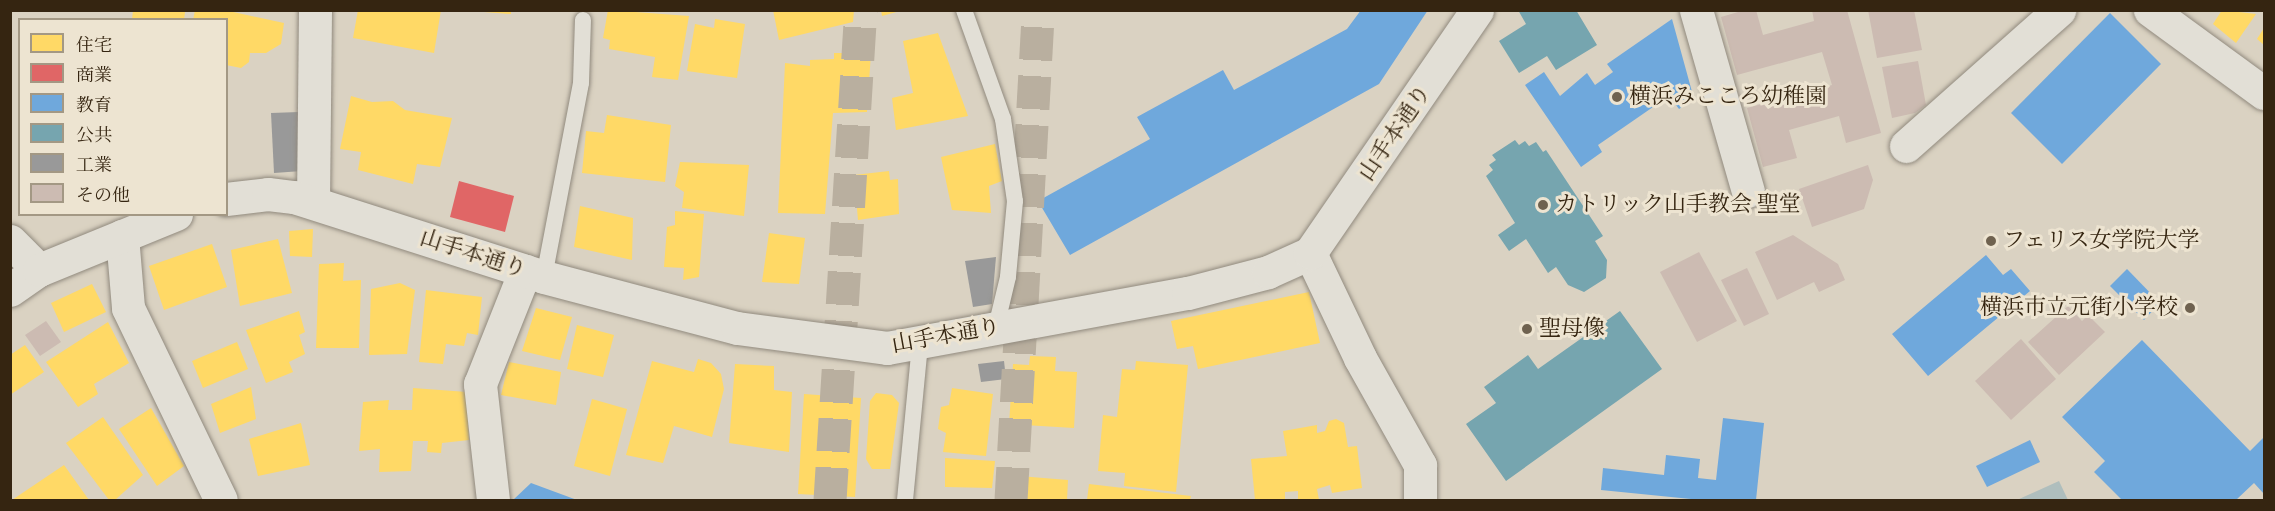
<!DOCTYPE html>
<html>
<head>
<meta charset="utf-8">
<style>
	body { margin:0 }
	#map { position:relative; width:2275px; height:511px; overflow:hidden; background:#dad2c2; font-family:"IM FELL DW Pica","Noto Serif JP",serif }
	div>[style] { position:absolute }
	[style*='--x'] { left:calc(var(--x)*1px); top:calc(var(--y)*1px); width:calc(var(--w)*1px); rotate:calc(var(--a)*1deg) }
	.water>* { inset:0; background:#afbebd }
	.homes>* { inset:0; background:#ffd966 }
	.shops>* { inset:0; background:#e06666 }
	.schools>* { inset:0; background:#6fa8dc }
	.public>* { inset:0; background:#76a5af }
	.industry>* { inset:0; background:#999 }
	.building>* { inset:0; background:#ccbbb2 }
	.secondary-tunnel>* { height:33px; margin-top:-16.5px; transform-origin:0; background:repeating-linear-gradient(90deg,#b9af9f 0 33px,transparent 0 49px) }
	.roads { filter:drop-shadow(0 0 2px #918a7e) drop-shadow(0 0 2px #918a7e) }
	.lane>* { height:16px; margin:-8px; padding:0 8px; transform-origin:8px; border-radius:8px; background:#e2dfd6 }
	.street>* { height:33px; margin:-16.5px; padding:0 16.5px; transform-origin:16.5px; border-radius:16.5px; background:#e2dfd6 }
	.secondary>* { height:33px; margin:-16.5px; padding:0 16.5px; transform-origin:16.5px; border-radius:16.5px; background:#e2dfd6 }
	.dots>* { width:16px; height:16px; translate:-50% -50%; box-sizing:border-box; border:3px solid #ede4d1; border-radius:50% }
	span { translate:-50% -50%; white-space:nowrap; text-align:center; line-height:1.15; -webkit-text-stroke:6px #ede4d1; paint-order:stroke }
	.poi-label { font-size:22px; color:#352511 }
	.left { translate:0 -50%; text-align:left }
	.right { translate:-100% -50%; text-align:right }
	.street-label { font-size:22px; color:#352511 }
	.frame { position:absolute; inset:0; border:12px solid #352511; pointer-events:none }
	.legend { position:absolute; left:18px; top:18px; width:210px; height:198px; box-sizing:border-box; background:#ede4d1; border:2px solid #a39884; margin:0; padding:8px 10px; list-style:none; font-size:18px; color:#352511 }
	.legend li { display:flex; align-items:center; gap:12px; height:30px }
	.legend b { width:30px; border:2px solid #a39884 }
</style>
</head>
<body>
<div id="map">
	<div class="water">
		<div style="clip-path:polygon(2059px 481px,2068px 500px,2017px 500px)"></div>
	</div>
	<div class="homes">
		<div style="clip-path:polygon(133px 10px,177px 10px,185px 12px,184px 20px,132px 20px)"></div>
		<div style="clip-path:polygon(195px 10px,224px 10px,284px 23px,281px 44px,266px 53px,250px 53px,249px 62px,241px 68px,226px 65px,226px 20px,193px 20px)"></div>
		<div style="clip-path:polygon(358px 10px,441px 10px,434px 53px,353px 38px)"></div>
		<div style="clip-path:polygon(458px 10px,511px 10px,511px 14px)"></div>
		<div style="clip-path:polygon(608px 10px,689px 16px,678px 80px,652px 77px,655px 57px,609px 49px,610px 40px,603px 38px)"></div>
		<div style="clip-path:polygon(773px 10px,854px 10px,853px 22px,779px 40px)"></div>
		<div style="clip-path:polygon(881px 10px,900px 10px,900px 11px,882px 16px)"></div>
		<div style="clip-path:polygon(2222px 10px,2256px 14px,2236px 43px,2213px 24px)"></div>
		<div style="clip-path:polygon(715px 19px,745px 24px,737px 78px,687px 71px,695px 24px,714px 28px)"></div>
		<div style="clip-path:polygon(2264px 28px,2264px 45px,2257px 39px)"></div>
		<div style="clip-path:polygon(938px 33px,968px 116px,896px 130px,892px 98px,913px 93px,903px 41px)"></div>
		<div style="clip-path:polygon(834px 53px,871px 53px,867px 112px,833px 113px,825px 214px,778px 213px,785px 63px,810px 66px,810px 60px,834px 59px)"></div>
		<div style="clip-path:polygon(351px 96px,372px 102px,393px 101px,405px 110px,452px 118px,440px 167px,417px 164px,413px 184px,358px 170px,361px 152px,340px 149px)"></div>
		<div style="clip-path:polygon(607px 115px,671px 125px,665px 182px,582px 173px,586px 131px,604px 133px)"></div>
		<div style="clip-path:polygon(995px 144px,1002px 181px,989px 186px,991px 213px,952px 210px,941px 157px)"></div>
		<div style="clip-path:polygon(680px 162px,749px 165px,744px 216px,682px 208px,684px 192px,675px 186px)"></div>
		<div style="clip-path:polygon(889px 171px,890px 180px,898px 179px,899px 214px,858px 220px,854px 175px)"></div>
		<div style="clip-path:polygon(580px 206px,633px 218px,632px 260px,574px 247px)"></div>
		<div style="clip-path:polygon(675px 211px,704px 214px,699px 277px,683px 280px,684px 268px,664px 267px,667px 227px,675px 225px)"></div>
		<div style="clip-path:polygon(313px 229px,312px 257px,290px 256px,289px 231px)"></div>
		<div style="clip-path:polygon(769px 233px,805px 238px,799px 284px,762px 282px)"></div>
		<div style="clip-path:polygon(278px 239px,292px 293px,240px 306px,231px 250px)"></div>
		<div style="clip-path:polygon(212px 244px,227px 287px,164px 310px,149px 266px)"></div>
		<div style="clip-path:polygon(344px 263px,343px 281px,361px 280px,359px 348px,316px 348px,319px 264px)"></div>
		<div style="clip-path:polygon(400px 283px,415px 290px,407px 354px,369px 355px,371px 289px)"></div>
		<div style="clip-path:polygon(92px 284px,106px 312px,64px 332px,51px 303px)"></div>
		<div style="clip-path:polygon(426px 290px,482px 297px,478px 335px,467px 333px,464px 346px,446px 344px,443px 364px,419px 362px)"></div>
		<div style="clip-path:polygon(1309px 292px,1320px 343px,1198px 369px,1193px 346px,1177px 349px,1171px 321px)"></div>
		<div style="clip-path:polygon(536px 308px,572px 317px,560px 360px,522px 351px)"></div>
		<div style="clip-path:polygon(299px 311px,305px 332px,299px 335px,305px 354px,289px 362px,293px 372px,266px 383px,246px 330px)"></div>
		<div style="clip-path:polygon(108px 322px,129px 363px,94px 384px,98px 394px,78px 407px,46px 362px)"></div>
		<div style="clip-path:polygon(577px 325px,614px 335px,603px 377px,567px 369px)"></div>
		<div style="clip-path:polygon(237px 342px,248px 369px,203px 388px,192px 361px)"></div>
		<div style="clip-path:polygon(25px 345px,44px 372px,10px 395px,10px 355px)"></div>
		<div style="clip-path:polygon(1030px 356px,1056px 357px,1055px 371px,1077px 372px,1074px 428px,1009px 424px,1013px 364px,1029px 365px)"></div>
		<div style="clip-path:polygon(698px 359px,711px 363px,721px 374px,724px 389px,712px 437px,674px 426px,663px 463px,626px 455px,652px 361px,694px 372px)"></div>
		<div style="clip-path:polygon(1136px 361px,1188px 365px,1176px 492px,1124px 486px,1125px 473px,1098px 471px,1103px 415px,1117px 417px,1122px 369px,1135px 370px)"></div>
		<div style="clip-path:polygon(509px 362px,561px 372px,556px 405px,501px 395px)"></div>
		<div style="clip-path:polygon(735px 364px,774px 366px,774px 390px,792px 392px,789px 452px,729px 443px)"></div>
		<div style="clip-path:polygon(251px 387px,256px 419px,220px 433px,211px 404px)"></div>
		<div style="clip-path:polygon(413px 388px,467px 392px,469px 440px,442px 443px,441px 453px,427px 452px,428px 441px,413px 441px,411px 471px,379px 472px,380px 449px,359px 451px,363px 402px,389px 400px,388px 410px,412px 410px)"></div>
		<div style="clip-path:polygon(952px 388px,993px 394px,986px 456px,943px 452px,946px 433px,938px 429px,941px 407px,949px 405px)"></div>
		<div style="clip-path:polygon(876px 393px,892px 395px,899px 403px,890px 469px,872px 469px,866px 459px,870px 401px)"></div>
		<div style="clip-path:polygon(804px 394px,861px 398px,855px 497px,798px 494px)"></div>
		<div style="clip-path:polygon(592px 399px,627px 409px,610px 476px,574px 466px)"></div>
		<div style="clip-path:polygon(151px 408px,184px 466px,157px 486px,119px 429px)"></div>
		<div style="clip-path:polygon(103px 417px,143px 475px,115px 500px,109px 500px,66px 443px)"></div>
		<div style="clip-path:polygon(1336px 419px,1344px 423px,1348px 447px,1357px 446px,1362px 488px,1332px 493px,1330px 485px,1317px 489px,1319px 500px,1298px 500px,1298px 491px,1285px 492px,1285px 499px,1255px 500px,1251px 459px,1287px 456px,1283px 431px,1317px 425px,1317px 433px,1325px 431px,1329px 421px)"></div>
		<div style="clip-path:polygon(301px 423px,310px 465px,258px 476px,249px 439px)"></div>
		<div style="clip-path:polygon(945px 458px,995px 461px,992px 488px,945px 487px)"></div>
		<div style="clip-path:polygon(64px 465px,89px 500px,12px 500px)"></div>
		<div style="clip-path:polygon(1006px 475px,1068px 480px,1067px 500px,1003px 500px)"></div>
		<div style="clip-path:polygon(1089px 484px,1191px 496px,1190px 500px,1087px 500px)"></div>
	</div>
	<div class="shops">
		<div style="clip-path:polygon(459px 181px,514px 196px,505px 232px,450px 217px)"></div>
	</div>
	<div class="schools">
		<div style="clip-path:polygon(1361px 10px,1428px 10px,1379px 84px,1070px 255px,1038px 201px,1150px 139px,1137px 117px,1223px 70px,1234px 90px,1347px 29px)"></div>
		<div style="clip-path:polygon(2110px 13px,2161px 64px,2062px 164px,2011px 113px)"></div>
		<div style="clip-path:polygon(1672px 19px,1694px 99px,1679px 109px,1669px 96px,1598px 145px,1602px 152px,1581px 167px,1525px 85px,1544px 72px,1560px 96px,1587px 73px,1595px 85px,1613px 72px,1607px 64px)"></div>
		<div style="clip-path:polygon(1986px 255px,2003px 275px,2011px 269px,2030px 291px,1928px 376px,1892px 334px)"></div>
		<div style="clip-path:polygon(2127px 269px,2160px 303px,2144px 320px,2110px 286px)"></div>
		<div style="clip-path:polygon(2142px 340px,2250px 451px,2264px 437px,2264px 494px,2254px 483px,2236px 500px,2122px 500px,2094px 472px,2105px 461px,2062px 417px)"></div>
		<div style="clip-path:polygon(1723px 418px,1764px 423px,1756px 500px,1701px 500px,1601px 490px,1603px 468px,1664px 475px,1666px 455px,1700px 459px,1698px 478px,1716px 480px)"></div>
		<div style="clip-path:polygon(2030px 440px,2040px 462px,1987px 487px,1976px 466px)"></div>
		<div style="clip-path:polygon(531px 483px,577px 500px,513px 500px)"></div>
	</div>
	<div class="public">
		<div style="clip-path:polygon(1518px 10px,1576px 10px,1597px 45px,1556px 70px,1547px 56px,1519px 73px,1499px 41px,1526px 24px)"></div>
		<div style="clip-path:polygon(1515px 140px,1519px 145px,1525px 141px,1529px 146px,1536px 142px,1543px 152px,1546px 150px,1603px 236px,1595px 241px,1607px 260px,1606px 278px,1584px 292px,1568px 285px,1556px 267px,1548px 273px,1526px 239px,1509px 251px,1498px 235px,1515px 223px,1486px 176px,1493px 170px,1489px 165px,1496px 160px,1492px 155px)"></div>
		<div style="clip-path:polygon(1620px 311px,1662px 369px,1506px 481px,1466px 424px,1496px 403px,1484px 387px,1528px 355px,1538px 369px)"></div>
	</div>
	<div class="industry">
		<div style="clip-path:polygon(299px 112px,302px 171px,274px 173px,271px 113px)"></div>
		<div style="clip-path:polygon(996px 257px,992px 304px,973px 307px,965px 261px)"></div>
		<div style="clip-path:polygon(1004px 361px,1006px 379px,981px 382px,978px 364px)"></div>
	</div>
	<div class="building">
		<div style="clip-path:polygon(1745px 10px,1756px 10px,1763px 35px,1814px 21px,1812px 10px,1847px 10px,1881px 133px,1846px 143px,1839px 116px,1789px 130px,1797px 158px,1763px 167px,1747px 108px,1832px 85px,1822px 52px,1737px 75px,1721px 17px)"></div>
		<div style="clip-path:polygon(1868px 10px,1914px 10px,1922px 50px,1877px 58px)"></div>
		<div style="clip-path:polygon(1918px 61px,1926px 105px,1915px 113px,1892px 118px,1882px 67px)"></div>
		<div style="clip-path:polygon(1868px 165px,1873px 180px,1864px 209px,1812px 227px,1799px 189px)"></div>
		<div style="clip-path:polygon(1793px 235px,1838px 264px,1845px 280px,1819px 292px,1814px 282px,1777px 300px,1755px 252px)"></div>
		<div style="clip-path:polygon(1699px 252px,1737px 321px,1697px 342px,1660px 272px)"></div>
		<div style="clip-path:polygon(1747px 268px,1769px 314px,1744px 326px,1721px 280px)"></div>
		<div style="clip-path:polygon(2068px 306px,2082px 321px,2088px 315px,2105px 332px,2059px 375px,2028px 342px)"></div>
		<div style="clip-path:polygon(46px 321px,61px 342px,40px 356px,25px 335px)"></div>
		<div style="clip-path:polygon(2021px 339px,2056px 379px,2011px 420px,1975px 381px)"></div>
	</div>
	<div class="secondary-tunnel">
		<div style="--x:830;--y:500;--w:491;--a:-86.4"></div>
		<div style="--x:1011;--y:500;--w:491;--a:-86.8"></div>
	</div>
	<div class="roads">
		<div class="lane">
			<div style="--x:964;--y:10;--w:116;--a:70.3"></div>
			<div style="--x:1003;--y:119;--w:83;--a:81.7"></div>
			<div style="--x:1015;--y:201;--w:76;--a:95.3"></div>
			<div style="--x:1008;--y:277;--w:51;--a:103.5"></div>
			<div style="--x:544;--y:277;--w:197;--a:-79.2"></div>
			<div style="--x:581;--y:83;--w:63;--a:-88.2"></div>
			<div style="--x:905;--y:500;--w:158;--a:-84.5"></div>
		</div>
		<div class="street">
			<div style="--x:1696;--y:10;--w:188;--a:74"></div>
			<div style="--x:2150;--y:10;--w:141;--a:36.1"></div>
			<div style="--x:1906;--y:146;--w:205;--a:-41.6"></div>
			<div style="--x:313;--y:202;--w:192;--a:-89.4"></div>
			<div style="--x:122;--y:236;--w:72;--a:85.2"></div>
			<div style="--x:128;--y:308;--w:213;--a:64.2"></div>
			<div style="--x:10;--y:241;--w:41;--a:45"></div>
			<div style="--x:1310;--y:253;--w:116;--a:64.5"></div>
			<div style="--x:1360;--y:358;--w:123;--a:60.7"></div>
			<div style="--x:1420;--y:465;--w:35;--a:90"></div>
			<div style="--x:493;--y:500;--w:117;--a:-96.4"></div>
			<div style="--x:480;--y:384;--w:122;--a:-68.3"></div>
		</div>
		<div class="secondary">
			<div style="--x:226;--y:199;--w:42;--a:-6.8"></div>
			<div style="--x:268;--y:194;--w:26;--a:7"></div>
			<div style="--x:294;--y:197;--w:262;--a:17.7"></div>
			<div style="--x:544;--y:277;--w:200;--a:14.8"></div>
			<div style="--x:737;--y:328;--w:151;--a:7.6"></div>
			<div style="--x:887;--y:348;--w:306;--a:-10.4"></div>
			<div style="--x:1188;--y:293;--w:83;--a:-14.7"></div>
			<div style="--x:1268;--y:272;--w:46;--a:-24.3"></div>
			<div style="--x:1310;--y:253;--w:295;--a:-55.5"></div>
			<div style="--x:10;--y:290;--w:35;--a:-35"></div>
			<div style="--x:39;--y:270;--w:148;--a:-22.2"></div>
		</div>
	</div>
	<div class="dots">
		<div style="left:1617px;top:97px;background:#6f624f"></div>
		<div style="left:1543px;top:205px;background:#6f624f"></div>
		<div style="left:1991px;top:241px;background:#6f624f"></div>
		<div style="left:2190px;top:308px;background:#6f624f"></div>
		<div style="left:1527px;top:329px;background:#6f624f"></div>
	</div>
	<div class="poi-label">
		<span class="left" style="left:1629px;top:97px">横浜みこころ幼稚園</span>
		<span class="left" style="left:1555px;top:205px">カトリック山手教会 聖堂</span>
		<span class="left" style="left:2003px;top:241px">フェリス女学院大学</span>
		<span class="right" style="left:2178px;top:308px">横浜市立元街小学校</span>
		<span class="left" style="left:1539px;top:329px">聖母像</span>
	</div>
	<div class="street-label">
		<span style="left:1395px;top:133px;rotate:-56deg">山手本通り</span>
		<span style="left:473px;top:254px;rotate:18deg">山手本通り</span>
		<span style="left:946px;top:336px;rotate:-10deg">山手本通り</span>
	</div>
	<div class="frame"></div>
	<ul class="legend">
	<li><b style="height:16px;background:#ffd966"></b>住宅</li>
	<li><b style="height:16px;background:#e06666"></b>商業</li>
	<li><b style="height:16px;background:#6fa8dc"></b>教育</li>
	<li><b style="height:16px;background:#76a5af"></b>公共</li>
	<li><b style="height:16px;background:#999"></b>工業</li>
	<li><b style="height:16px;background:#ccbbb2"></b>その他</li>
	</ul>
</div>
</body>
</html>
